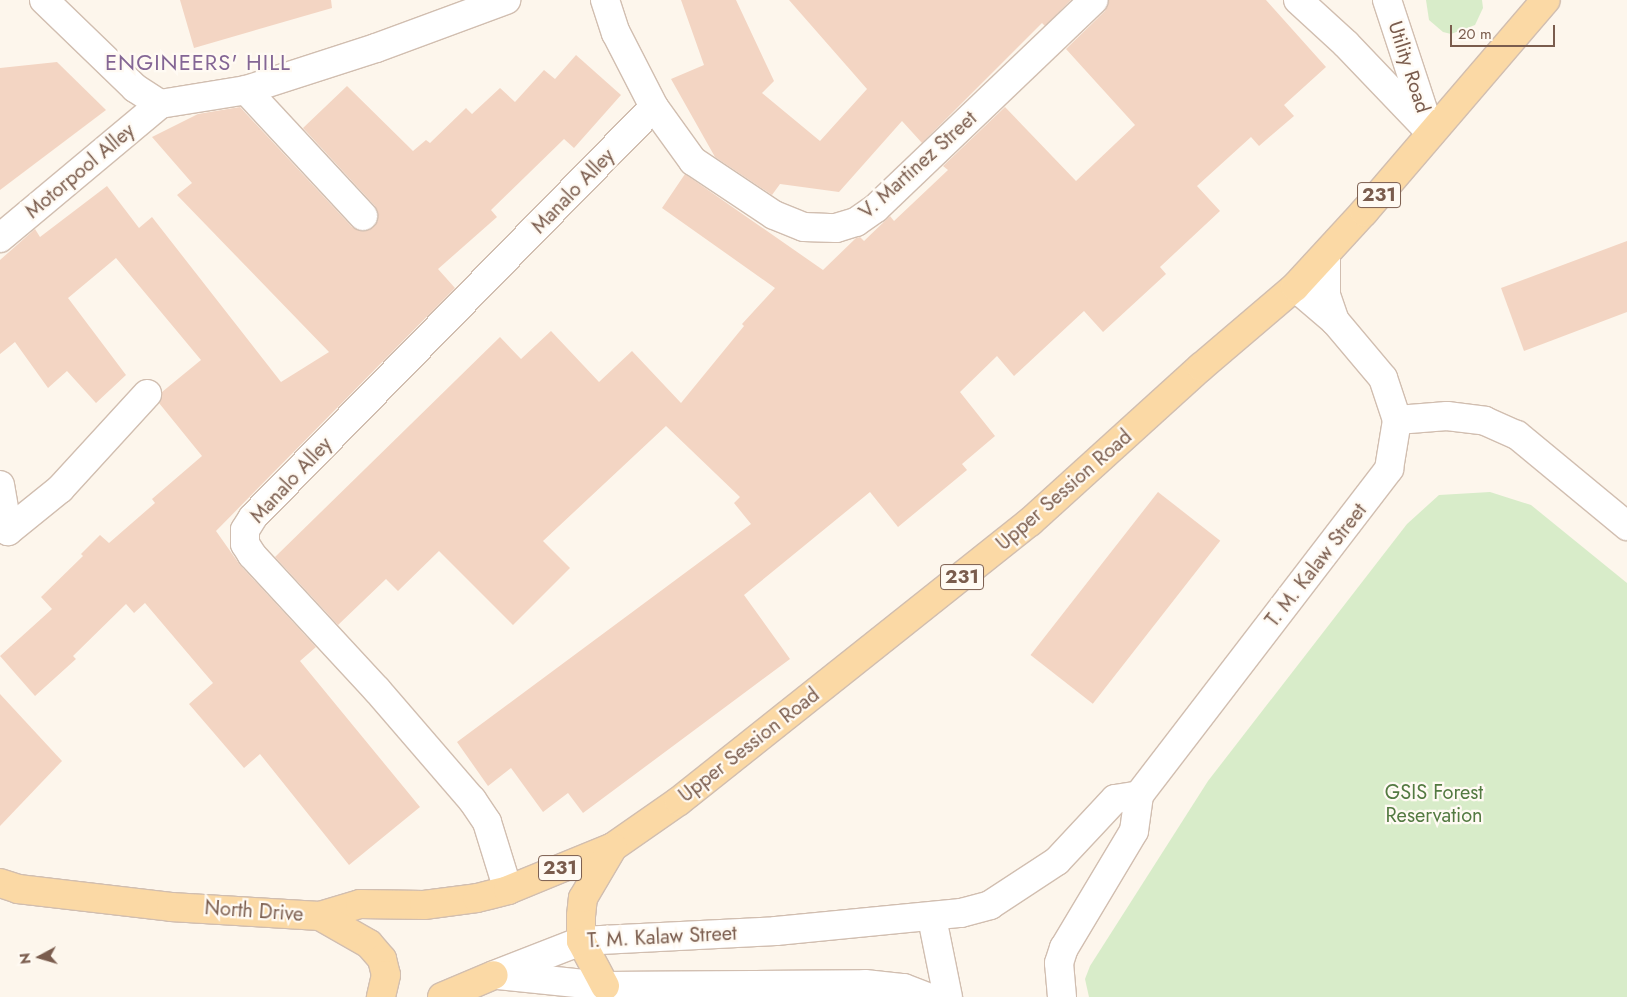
<!DOCTYPE html>
<html>
<head>
<meta charset="utf-8">
<style>
  body { margin:0 }
  #map { position:relative; width:1627px; height:997px; overflow:hidden; background:#fdf6ec; font-family:Jost,sans-serif }
  div>[style] { position:absolute }
  .green>* { inset:0; background:#d8ecc9 }
  .building>* { inset:0; background:#f3d5c3; transform-origin:0 0 }
  .roads { filter:drop-shadow(1px 0 #d1beb0) drop-shadow(-1px 0 #d1beb0) drop-shadow(0 1px #d1beb0) drop-shadow(0 -1px #d1beb0) }
  .minor>* { height:28px; margin:-14px; padding:0 14px; transform-origin:14px; border-radius:14px; background:#fff }
  .secondary>* { height:28px; margin:-14px; padding:0 14px; transform-origin:14px; border-radius:14px; background:#fff }
  .primary>* { height:28px; margin:-14px; padding:0 14px; transform-origin:14px; border-radius:14px; background:#fbd9a5 }
  span { translate:-50% -50%; white-space:nowrap; text-align:center; line-height:1.15; -webkit-text-stroke:4.5px #fffaf3; paint-order:stroke }
  .shield-label span { padding:1px 4px; background:#fffaf3; border:1px solid; border-radius:4px; -webkit-text-stroke-width:0 }
  .shield-label { font-size:19px; color:#7a5c4d; font-weight:700 }
  .street-label { font-size:20px; color:#7a5c4d }
  .park-label { font-size:20px; color:#537a41 }
  .quarter-label { font-size:22px; color:#846695; letter-spacing:1px }
  .north { position:absolute; left:15px; top:932px; width:50px; height:50px; -webkit-text-stroke:4px #fffaf3; paint-order:stroke; rotate:264deg; font-size:14px; font-weight:700; line-height:20px; text-align:center; color:#7a5c4d }
  .north::after { content:''; display:block; margin:auto; width:18px; height:22px; background:#7a5c4d; clip-path:polygon(50% 0,100% 100%,50% 72%,0 100%) }
  .scale { position:absolute; left:1450px; top:25px; width:105px; height:22px; box-sizing:border-box; border:2px solid #7a5c4d; border-top:0; padding-left:6px; font-size:15px; line-height:18px; white-space:nowrap; color:#7a5c4d; -webkit-text-stroke:4px #fffaf3; paint-order:stroke }
</style>
</head>
<body>
<div id="map">
  <div class="green">
    <i style="clip-path:polygon(1426px 0,1482px 0,1483px 8px,1475px 25px,1451px 34px,1443px 32px,1429px 20px)"></i>
    <i style="clip-path:polygon(1490px 492px,1531px 505px,1627px 583px,1627px 997px,1089px 997px,1085px 979px,1090px 966px,1208px 781px,1407px 524px,1439px 495px)"></i>
  </div>
  <div class="building">
    <i style="clip-path:polygon(180px 0,331px 0,332px 8px,194px 48px)"></i>
    <i style="clip-path:polygon(681px 0,736px 0,774px 81px,762px 93px,820px 141px,867px 89px,789px 0,1071px 0,1045px 26px,1042px 23px,922px 143px,902px 121px,839px 192px,780px 184px,772px 195px,715px 157px,671px 79px,704px 65px)"></i>
    <i style="clip-path:polygon(1109px 0,1266px 0,1326px 67px,1284px 105px,1294px 116px,1259px 146px,1251px 137px,1197px 186px,1220px 211px,1160px 267px,1166px 274px,1103px 332px,1084px 311px,1014px 376px,997px 356px,960px 392px,995px 436px,962px 464px,967px 470px,898px 527px,870px 492px,744px 595px,790px 659px,583px 813px,568px 793px,543px 812px,511px 768px,488px 786px,457px 742px,751px 524px,734px 503px,740px 497px,666px 426px,543px 541px,570px 568px,513px 625px,439px 551px,398px 591px,386px 579px,338px 625px,275px 557px,500px 337px,521px 359px,551px 331px,599px 382px,632px 351px,681px 403px,744px 326px,742px 324px,775px 288px,662px 208px,685px 174px,823px 270px,856px 238px,860px 237px,864px 241px,890px 216px,894px 221px,948px 170px,943px 166px,1005px 107px,1076px 181px,1135px 125px,1066px 49px,1105px 11px)"></i>
    <i style="clip-path:polygon(576px 55px,621px 95px,574px 148px,564px 139px,491px 210px,497px 217px,438px 269px,455px 288px,216px 531px,240px 565px,316px 647px,300px 661px,420px 807px,349px 865px,260px 754px,244px 768px,189px 704px,213px 683px,145px 603px,134px 613px,126px 604px,73px 656px,76px 659px,35px 696px,0 656px,52px 609px,41px 597px,83px 556px,81px 554px,100px 535px,109px 543px,155px 503px,152px 499px,202px 456px,159px 403px,162px 392px,201px 360px,116px 258px,68px 298px,126px 375px,96px 403px,67px 371px,48px 388px,15px 342px,0 354px,0 260px,35px 229px,40px 237px,107px 186px,139px 228px,152px 217px,281px 382px,329px 352px,177px 195px,192px 183px,152px 137px,198px 114px,240px 107px,352px 227px,366px 231px,378px 221px,375px 206px,303px 128px,347px 86px,413px 151px,426px 140px,430px 143px,466px 108px,472px 114px,500px 88px,515px 102px,544px 70px,555px 79px)"></i>
    <i style="clip-path:polygon(57px 62px,106px 110px,0 190px,0 68px)"></i>
    <i style="clip-path:polygon(1627px 241px,1627px 312px,1524px 351px,1501px 288px)"></i>
    <i style="left:1158px;top:492px;width:79px;height:207px;rotate:38deg"></i>
    <i style="clip-path:polygon(0 694px,62px 761px,0 826px)"></i>
  </div>
  <div class="roads">
    <div class="minor">
      <i style="left:44px;top:0;width:127px;rotate:44deg"></i>
      <i style="left:135px;top:88px;width:30px;rotate:33deg"></i>
      <i style="left:160px;top:104px;width:87px;rotate:-9.2deg"></i>
      <i style="left:246px;top:90px;width:137px;rotate:-17.9deg"></i>
      <i style="left:376px;top:48px;width:139px;rotate:-20.3deg"></i>
      <i style="left:605px;top:0;width:35px;rotate:72deg"></i>
      <i style="left:616px;top:33px;width:83px;rotate:62.8deg"></i>
      <i style="left:654px;top:107px;width:67px;rotate:54.2deg"></i>
      <i style="left:693px;top:161px;width:97px;rotate:33.7deg"></i>
      <i style="left:774px;top:215px;width:32px;rotate:22deg"></i>
      <i style="left:804px;top:227px;width:32px;rotate:2deg"></i>
      <i style="left:836px;top:228px;width:21px;rotate:-17deg"></i>
      <i style="left:856px;top:222px;width:24px;rotate:-35deg"></i>
      <i style="left:876px;top:208px;width:301px;rotate:-43.7deg"></i>
      <i style="left:1298px;top:0;width:65px;rotate:42.5deg"></i>
      <i style="left:1346px;top:44px;width:123px;rotate:46.3deg"></i>
      <i style="left:1387px;top:0;width:132px;rotate:71.8deg"></i>
      <i style="left:246px;top:90px;width:172px;rotate:47.1deg"></i>
      <i style="left:0;top:238px;width:209px;rotate:-39.9deg"></i>
      <i style="left:1397px;top:420px;width:50px;rotate:-4.6deg"></i>
      <i style="left:1447px;top:416px;width:38px;rotate:7deg"></i>
      <i style="left:1485px;top:421px;width:35px;rotate:24deg"></i>
      <i style="left:1517px;top:435px;width:143px;rotate:39.6deg"></i>
      <i style="left:0;top:485px;width:47px;rotate:80.1deg"></i>
      <i style="left:8px;top:531px;width:67px;rotate:-38.9deg"></i>
      <i style="left:60px;top:489px;width:129px;rotate:-47.5deg"></i>
      <i style="left:508px;top:890px;width:71px;rotate:-107.2deg"></i>
      <i style="left:487px;top:822px;width:27px;rotate:-124deg"></i>
      <i style="left:472px;top:800px;width:145px;rotate:-130.8deg"></i>
      <i style="left:377px;top:690px;width:184px;rotate:-132.8deg"></i>
      <i style="left:252px;top:555px;width:13px;rotate:-122deg"></i>
      <i style="left:245px;top:544px;width:14px;rotate:-90deg"></i>
      <i style="left:245px;top:530px;width:15px;rotate:-58deg"></i>
      <i style="left:253px;top:517px;width:573px;rotate:-45.64deg"></i>
    </div>
    <div class="secondary">
      <i style="left:1326px;top:255px;width:40px;rotate:90deg"></i>
      <i style="left:1326px;top:295px;width:28px;rotate:71deg"></i>
      <i style="left:932px;top:918px;width:81px;rotate:78.6deg"></i>
      <i style="left:494px;top:975px;width:93px;rotate:-21.3deg"></i>
      <i style="left:581px;top:941px;width:195px;rotate:-2.9deg"></i>
      <i style="left:776px;top:931px;width:186px;rotate:-5.6deg"></i>
      <i style="left:961px;top:913px;width:30px;rotate:-15deg"></i>
      <i style="left:990px;top:905px;width:80px;rotate:-33.3deg"></i>
      <i style="left:1057px;top:861px;width:85px;rotate:-46.9deg"></i>
      <i style="left:1115px;top:799px;width:24px;rotate:-9deg"></i>
      <i style="left:498px;top:975px;width:108px;rotate:5.9deg"></i>
      <i style="left:605px;top:986px;width:260px;rotate:-0.4deg"></i>
      <i style="left:865px;top:984px;width:39px;rotate:6deg"></i>
      <i style="left:904px;top:988px;width:25px;rotate:21deg"></i>
      <i style="left:1062px;top:997px;width:34px;rotate:-95deg"></i>
      <i style="left:1059px;top:963px;width:16px;rotate:-72deg"></i>
      <i style="left:1064px;top:948px;width:136px;rotate:-59.1deg"></i>
      <i style="left:1134px;top:831px;width:36px;rotate:-82deg"></i>
      <i style="left:1139px;top:795px;width:411px;rotate:-52.5deg"></i>
      <i style="left:1389px;top:469px;width:50px;rotate:-80.7deg"></i>
      <i style="left:1397px;top:420px;width:44px;rotate:-108.4deg"></i>
      <i style="left:1383px;top:378px;width:75px;rotate:-130.1deg"></i>
      <i style="left:1335px;top:321px;width:52px;rotate:-139.6deg"></i>
    </div>
    <div class="primary">
      <i style="left:0;top:883px;width:19px;rotate:18deg"></i>
      <i style="left:18px;top:889px;width:154px;rotate:6.7deg"></i>
      <i style="left:171px;top:907px;width:149px;rotate:3.5deg"></i>
      <i style="left:320px;top:916px;width:42px;rotate:-16.7deg"></i>
      <i style="left:360px;top:904px;width:64px;rotate:0.9deg"></i>
      <i style="left:424px;top:905px;width:53px;rotate:-7.5deg"></i>
      <i style="left:477px;top:898px;width:32px;rotate:-14deg"></i>
      <i style="left:508px;top:890px;width:113px;rotate:-22.3deg"></i>
      <i style="left:613px;top:847px;width:80px;rotate:-34.9deg"></i>
      <i style="left:679px;top:801px;width:448px;rotate:-38.5deg"></i>
      <i style="left:1030px;top:522px;width:231px;rotate:-42.2deg"></i>
      <i style="left:1201px;top:367px;width:123px;rotate:-40.4deg"></i>
      <i style="left:1295px;top:287px;width:102px;rotate:-47.4deg"></i>
      <i style="left:1364px;top:212px;width:279px;rotate:-49.4deg"></i>
      <i style="left:320px;top:916px;width:56px;rotate:29.7deg"></i>
      <i style="left:369px;top:944px;width:20px;rotate:49deg"></i>
      <i style="left:382px;top:959px;width:16px;rotate:76deg"></i>
      <i style="left:386px;top:975px;width:23px;rotate:103deg"></i>
      <i style="left:605px;top:986px;width:51px;rotate:-118.1deg"></i>
      <i style="left:581px;top:941px;width:25px;rotate:-90deg"></i>
      <i style="left:581px;top:916px;width:18px;rotate:-84deg"></i>
      <i style="left:583px;top:898px;width:59px;rotate:-59.5deg"></i>
      <i style="left:442px;top:997px;width:56px;rotate:-22.9deg"></i>
    </div>
  </div>
  <div class="shield-label">
    <span style="left:1379px;top:195px">231</span>
    <span style="left:962px;top:577px">231</span>
    <span style="left:560px;top:868px">231</span>
  </div>
  <div class="street-label">
    <span style="left:1409px;top:67px;rotate:72deg">Utility Road</span>
    <span style="left:918px;top:165px;rotate:-42deg">V. Martinez Street</span>
    <span style="left:80px;top:171px;rotate:-40deg">Motorpool Alley</span>
    <span style="left:573px;top:191px;rotate:-46deg">Manalo Alley</span>
    <span style="left:291px;top:480px;rotate:-47deg">Manalo Alley</span>
    <span style="left:1064px;top:490px;rotate:-41deg">Upper Session Road</span>
    <span style="left:1316px;top:565px;rotate:-52deg">T. M. Kalaw Street</span>
    <span style="left:749px;top:745px;rotate:-38deg">Upper Session Road</span>
    <span style="left:254px;top:911px;rotate:4deg">North Drive</span>
    <span style="left:662px;top:937px;rotate:-3deg">T. M. Kalaw Street</span>
  </div>
  <div class="park-label">
    <span style="left:1434px;top:804px">GSIS Forest<br>Reservation</span>
  </div>
  <div class="quarter-label">
    <span style="left:198px;top:63px">ENGINEERS' HILL</span>
  </div>
  <div class="north">N</div>
  <div class="scale">20 m</div>
</div>
</body>
</html>
